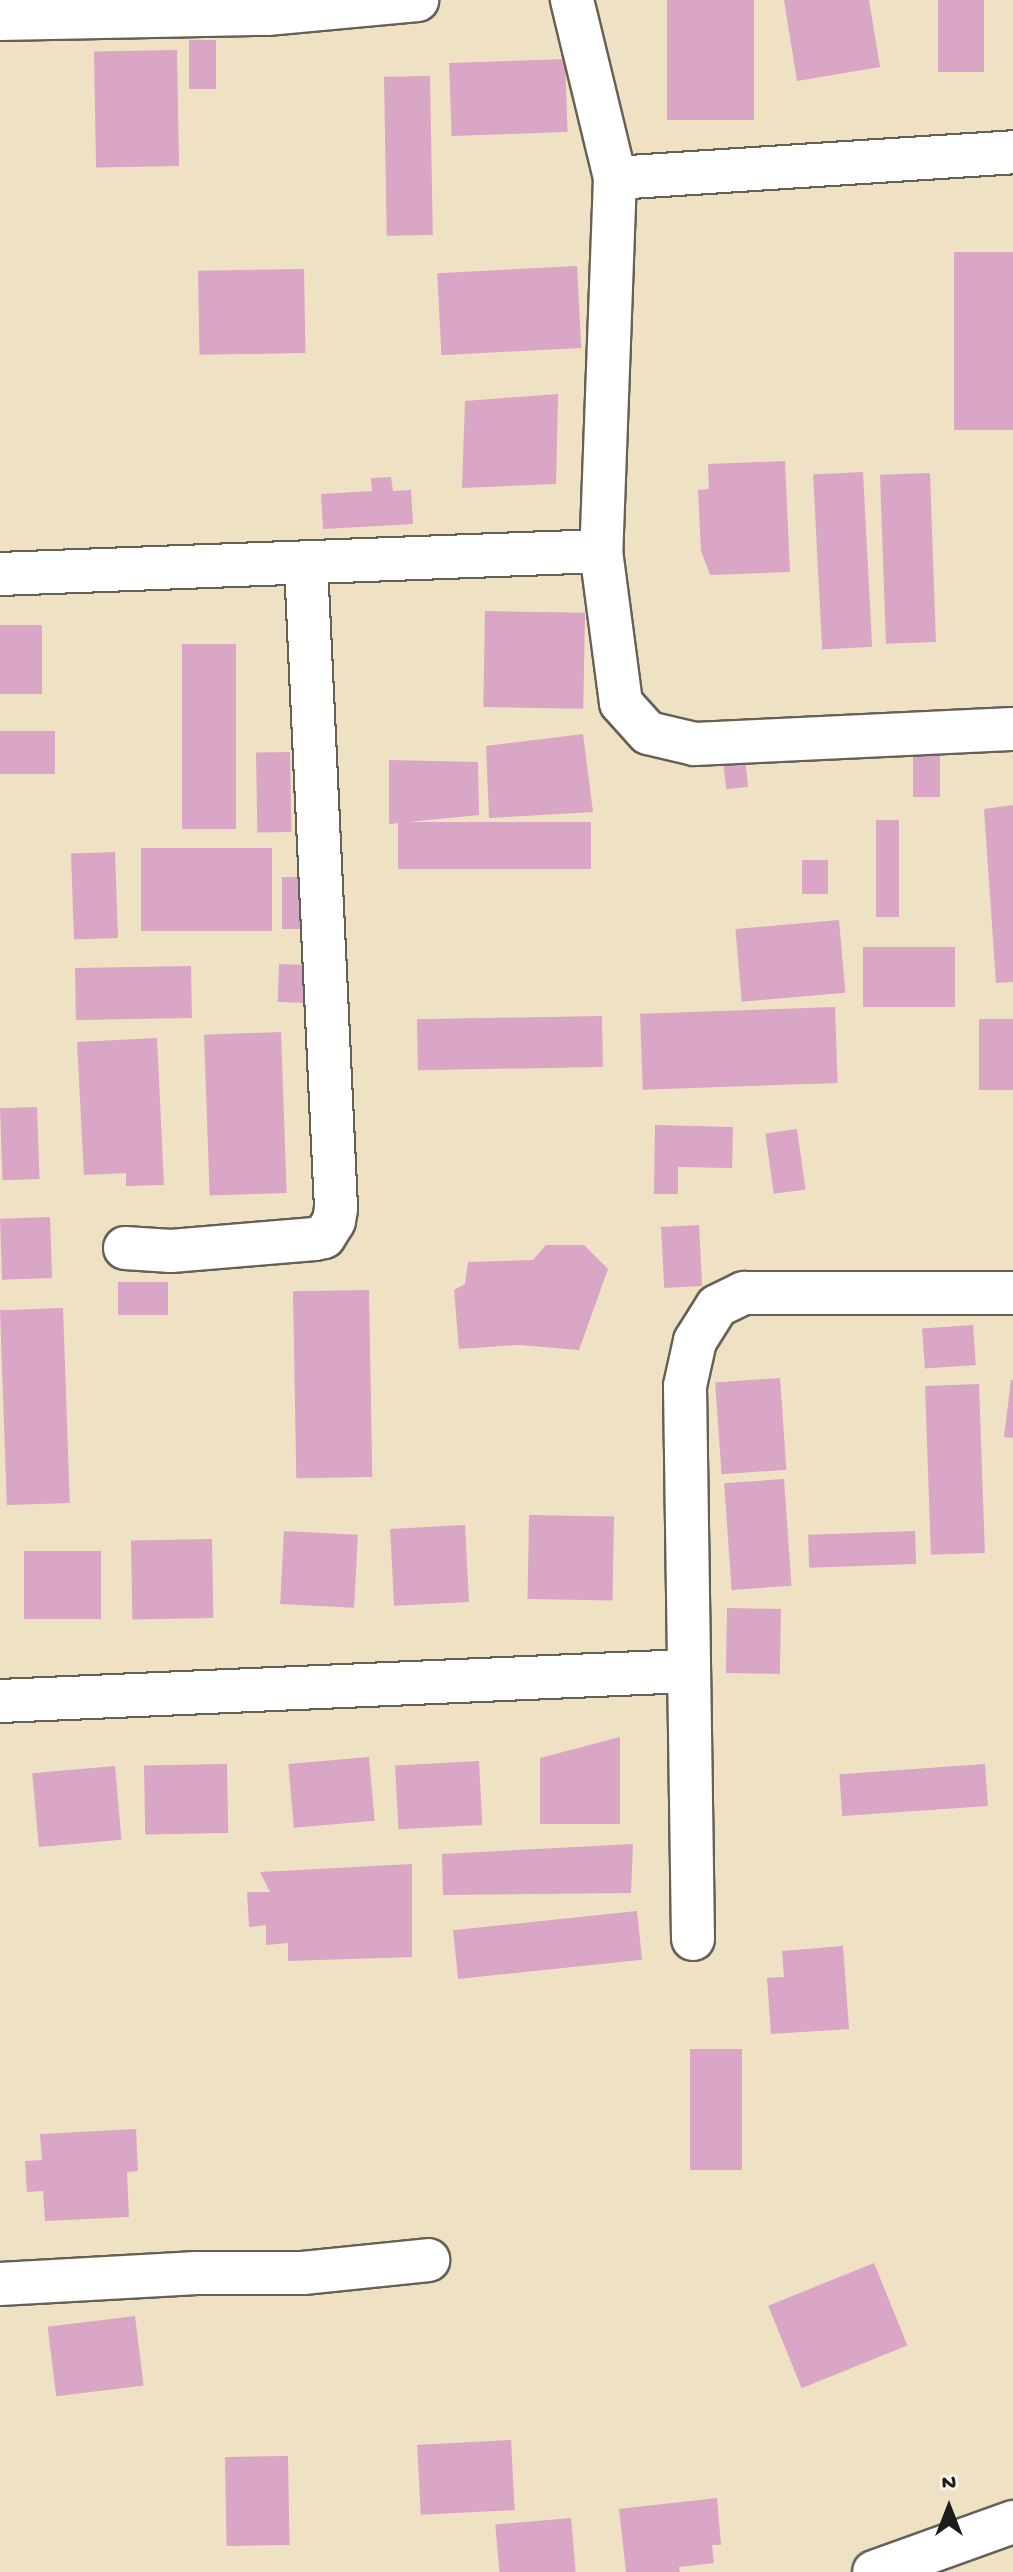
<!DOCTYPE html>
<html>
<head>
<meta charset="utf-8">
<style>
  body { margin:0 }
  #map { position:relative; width:1013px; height:2572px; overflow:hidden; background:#efe1c4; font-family:"Gochi Hand",sans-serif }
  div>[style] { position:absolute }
  .building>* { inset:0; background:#d9a6c5; transform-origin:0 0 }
  .roads { filter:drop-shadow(2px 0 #666157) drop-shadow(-2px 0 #666157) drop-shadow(0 2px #666157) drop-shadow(0 -2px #666157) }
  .street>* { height:42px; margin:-21px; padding:0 21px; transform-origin:21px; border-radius:21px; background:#fff }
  span { translate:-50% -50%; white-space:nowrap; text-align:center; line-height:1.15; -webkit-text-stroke:8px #f7f3e8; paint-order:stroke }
  .north { position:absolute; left:909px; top:2468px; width:80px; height:80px; -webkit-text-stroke:6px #f7f3e8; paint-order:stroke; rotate:0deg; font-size:22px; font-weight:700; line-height:32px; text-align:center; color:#1c1c1c }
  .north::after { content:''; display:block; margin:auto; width:28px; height:36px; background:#1c1c1c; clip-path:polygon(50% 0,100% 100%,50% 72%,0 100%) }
</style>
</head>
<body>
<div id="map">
  <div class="building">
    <i style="left:667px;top:0;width:87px;height:120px"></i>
    <i style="clip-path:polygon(784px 0,869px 0,880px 67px,797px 81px)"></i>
    <i style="left:938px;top:0;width:46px;height:72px"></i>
    <i style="left:189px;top:40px;width:27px;height:49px"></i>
    <i style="left:177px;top:50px;width:116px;height:83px;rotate:89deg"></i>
    <i style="left:565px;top:59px;width:73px;height:116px;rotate:88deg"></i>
    <i style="left:430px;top:76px;width:159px;height:46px;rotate:89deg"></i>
    <i style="left:1013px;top:252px;width:178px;height:59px;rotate:90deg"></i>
    <i style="left:577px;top:266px;width:82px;height:140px;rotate:87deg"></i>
    <i style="left:304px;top:269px;width:84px;height:106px;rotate:89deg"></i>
    <i style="clip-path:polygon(558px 394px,556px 484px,462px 488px,465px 401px)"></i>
    <i style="clip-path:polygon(785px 461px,790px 572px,710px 575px,701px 551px,698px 490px,709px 489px,708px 464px)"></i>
    <i style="left:863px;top:472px;width:175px;height:50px;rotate:87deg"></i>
    <i style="left:930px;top:473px;width:169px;height:50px;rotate:88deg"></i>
    <i style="clip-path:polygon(391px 477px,393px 491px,411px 490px,413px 524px,323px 529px,321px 494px,372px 491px,371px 478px)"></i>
    <i style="left:485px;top:611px;width:100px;height:96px;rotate:1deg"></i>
    <i style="left:0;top:625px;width:42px;height:69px"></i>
    <i style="left:182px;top:644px;width:54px;height:185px"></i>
    <i style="left:0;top:731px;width:55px;height:43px"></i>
    <i style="clip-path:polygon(583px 734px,593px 812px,489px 818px,486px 746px)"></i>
    <i style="left:290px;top:752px;width:80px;height:34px;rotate:89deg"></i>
    <i style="left:913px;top:755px;width:27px;height:42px"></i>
    <i style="left:745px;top:758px;width:29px;height:22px;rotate:84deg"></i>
    <i style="clip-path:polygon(389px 760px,478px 762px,479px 815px,389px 824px)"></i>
    <i style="clip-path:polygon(1013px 805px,1013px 982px,996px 983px,984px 809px)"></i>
    <i style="left:876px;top:820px;width:23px;height:97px"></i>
    <i style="left:591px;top:822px;width:47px;height:193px;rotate:90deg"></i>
    <i style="left:141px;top:848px;width:131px;height:83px"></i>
    <i style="left:115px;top:852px;width:86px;height:44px;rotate:88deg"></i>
    <i style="left:802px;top:860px;width:26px;height:34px"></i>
    <i style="left:282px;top:877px;width:21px;height:52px"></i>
    <i style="left:839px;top:920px;width:73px;height:104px;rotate:85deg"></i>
    <i style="left:955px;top:947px;width:60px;height:92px;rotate:90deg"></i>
    <i style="left:279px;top:964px;width:27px;height:38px;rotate:2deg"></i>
    <i style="left:191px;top:966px;width:52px;height:116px;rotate:89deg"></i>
    <i style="left:835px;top:1007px;width:76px;height:195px;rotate:88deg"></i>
    <i style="left:602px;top:1016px;width:51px;height:185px;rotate:89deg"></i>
    <i style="left:1013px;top:1019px;width:71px;height:34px;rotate:90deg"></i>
    <i style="left:281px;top:1032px;width:161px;height:77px;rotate:88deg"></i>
    <i style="clip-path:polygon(157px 1038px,164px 1185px,126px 1186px,126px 1173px,84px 1175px,77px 1042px)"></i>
    <i style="left:37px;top:1107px;width:72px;height:37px;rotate:88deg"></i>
    <i style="clip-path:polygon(655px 1125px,733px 1127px,732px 1168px,678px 1167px,678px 1194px,654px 1194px)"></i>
    <i style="left:797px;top:1129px;width:61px;height:32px;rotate:82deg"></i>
    <i style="left:50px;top:1217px;width:61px;height:50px;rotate:88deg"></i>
    <i style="left:699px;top:1225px;width:61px;height:38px;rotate:87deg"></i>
    <i style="clip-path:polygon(546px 1245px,584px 1245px,608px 1269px,579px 1350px,519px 1345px,459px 1349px,454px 1290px,465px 1284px,468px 1262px,533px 1260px)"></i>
    <i style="left:118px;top:1282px;width:50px;height:33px"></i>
    <i style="left:369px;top:1290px;width:187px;height:76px;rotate:89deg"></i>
    <i style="left:63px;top:1308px;width:195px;height:63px;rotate:88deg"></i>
    <i style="left:973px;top:1325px;width:40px;height:51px;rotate:86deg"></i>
    <i style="left:780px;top:1378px;width:92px;height:65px;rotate:86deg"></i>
    <i style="clip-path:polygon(1011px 1380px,1013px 1380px,1013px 1438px,1004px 1437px)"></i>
    <i style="left:979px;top:1384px;width:169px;height:54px;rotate:88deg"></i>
    <i style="left:784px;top:1479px;width:107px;height:60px;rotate:86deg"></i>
    <i style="left:529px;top:1515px;width:85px;height:84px;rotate:1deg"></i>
    <i style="left:465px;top:1525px;width:77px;height:75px;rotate:87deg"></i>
    <i style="left:284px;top:1531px;width:74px;height:73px;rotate:3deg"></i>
    <i style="left:915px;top:1531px;width:33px;height:107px;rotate:88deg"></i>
    <i style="left:212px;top:1539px;width:79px;height:81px;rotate:89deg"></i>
    <i style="left:24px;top:1551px;width:77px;height:68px"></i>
    <i style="left:727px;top:1608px;width:54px;height:65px;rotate:1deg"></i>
    <i style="clip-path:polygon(620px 1737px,620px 1824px,540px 1824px,540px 1758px)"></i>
    <i style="left:369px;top:1757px;width:64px;height:81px;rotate:85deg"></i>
    <i style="left:479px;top:1761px;width:64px;height:84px;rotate:87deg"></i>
    <i style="left:227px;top:1764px;width:69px;height:83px;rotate:89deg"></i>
    <i style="left:985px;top:1764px;width:42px;height:146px;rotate:86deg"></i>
    <i style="left:115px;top:1766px;width:74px;height:83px;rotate:85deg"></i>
    <i style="clip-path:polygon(633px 1844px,631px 1893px,443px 1895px,442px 1854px)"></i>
    <i style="clip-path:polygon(412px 1864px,412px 1957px,288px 1961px,288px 1943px,266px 1945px,266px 1925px,249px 1927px,247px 1892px,270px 1892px,260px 1872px)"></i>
    <i style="left:637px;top:1911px;width:49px;height:185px;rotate:84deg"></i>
    <i style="clip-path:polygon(843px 1946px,849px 2029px,771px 2034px,767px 1978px,784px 1977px,782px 1951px)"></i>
    <i style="left:742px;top:2049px;width:121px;height:52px;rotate:90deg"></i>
    <i style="clip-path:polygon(136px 2129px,138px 2171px,127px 2172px,129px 2217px,45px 2221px,43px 2191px,27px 2192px,25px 2161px,42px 2160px,40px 2134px)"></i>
    <i style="left:874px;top:2263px;width:89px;height:114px;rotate:68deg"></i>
    <i style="left:135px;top:2316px;width:70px;height:88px;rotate:83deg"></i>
    <i style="left:511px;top:2440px;width:70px;height:94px;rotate:87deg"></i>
    <i style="left:288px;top:2456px;width:89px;height:63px;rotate:89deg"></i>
    <i style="clip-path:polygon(717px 2498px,721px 2545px,712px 2545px,714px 2563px,679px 2567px,680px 2572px,626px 2572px,619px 2509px)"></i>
    <i style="left:571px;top:2518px;width:54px;height:76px;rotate:85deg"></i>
  </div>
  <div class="roads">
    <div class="street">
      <i style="left:572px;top:0;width:183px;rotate:76.4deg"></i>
      <i style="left:615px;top:178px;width:373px;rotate:92.1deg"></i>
      <i style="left:0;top:19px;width:267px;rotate:-1.1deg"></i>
      <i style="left:267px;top:14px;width:151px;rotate:-5.3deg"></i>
      <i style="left:615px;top:178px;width:399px;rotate:-3.7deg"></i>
      <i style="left:0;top:574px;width:601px;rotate:-2.19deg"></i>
      <i style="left:601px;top:551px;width:153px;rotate:82.5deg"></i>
      <i style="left:621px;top:703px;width:40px;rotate:48deg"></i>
      <i style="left:648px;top:733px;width:48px;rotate:13.2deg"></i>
      <i style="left:695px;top:744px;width:318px;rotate:-2.7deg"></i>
      <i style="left:125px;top:1248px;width:46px;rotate:3.7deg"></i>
      <i style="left:171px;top:1251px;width:144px;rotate:-4.8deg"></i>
      <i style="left:315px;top:1239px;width:9px;rotate:-13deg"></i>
      <i style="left:324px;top:1237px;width:19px;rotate:-58deg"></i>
      <i style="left:334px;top:1221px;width:13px;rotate:-81deg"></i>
      <i style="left:336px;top:1208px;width:645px;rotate:-92.67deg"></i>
      <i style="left:0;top:1701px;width:689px;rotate:-2.5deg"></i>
      <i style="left:693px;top:1939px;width:553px;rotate:-90.83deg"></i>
      <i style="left:685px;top:1386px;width:46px;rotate:-77.5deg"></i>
      <i style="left:695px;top:1341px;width:41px;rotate:-57.8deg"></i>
      <i style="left:717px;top:1306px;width:30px;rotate:-26deg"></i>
      <i style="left:744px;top:1293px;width:269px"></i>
      <i style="left:0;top:2284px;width:197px;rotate:-3.2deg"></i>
      <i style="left:197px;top:2273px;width:106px"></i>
      <i style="left:303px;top:2273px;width:126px;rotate:-5.9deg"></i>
      <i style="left:874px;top:2572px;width:148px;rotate:-19.8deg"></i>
    </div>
  </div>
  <div class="north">N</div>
</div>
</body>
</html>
